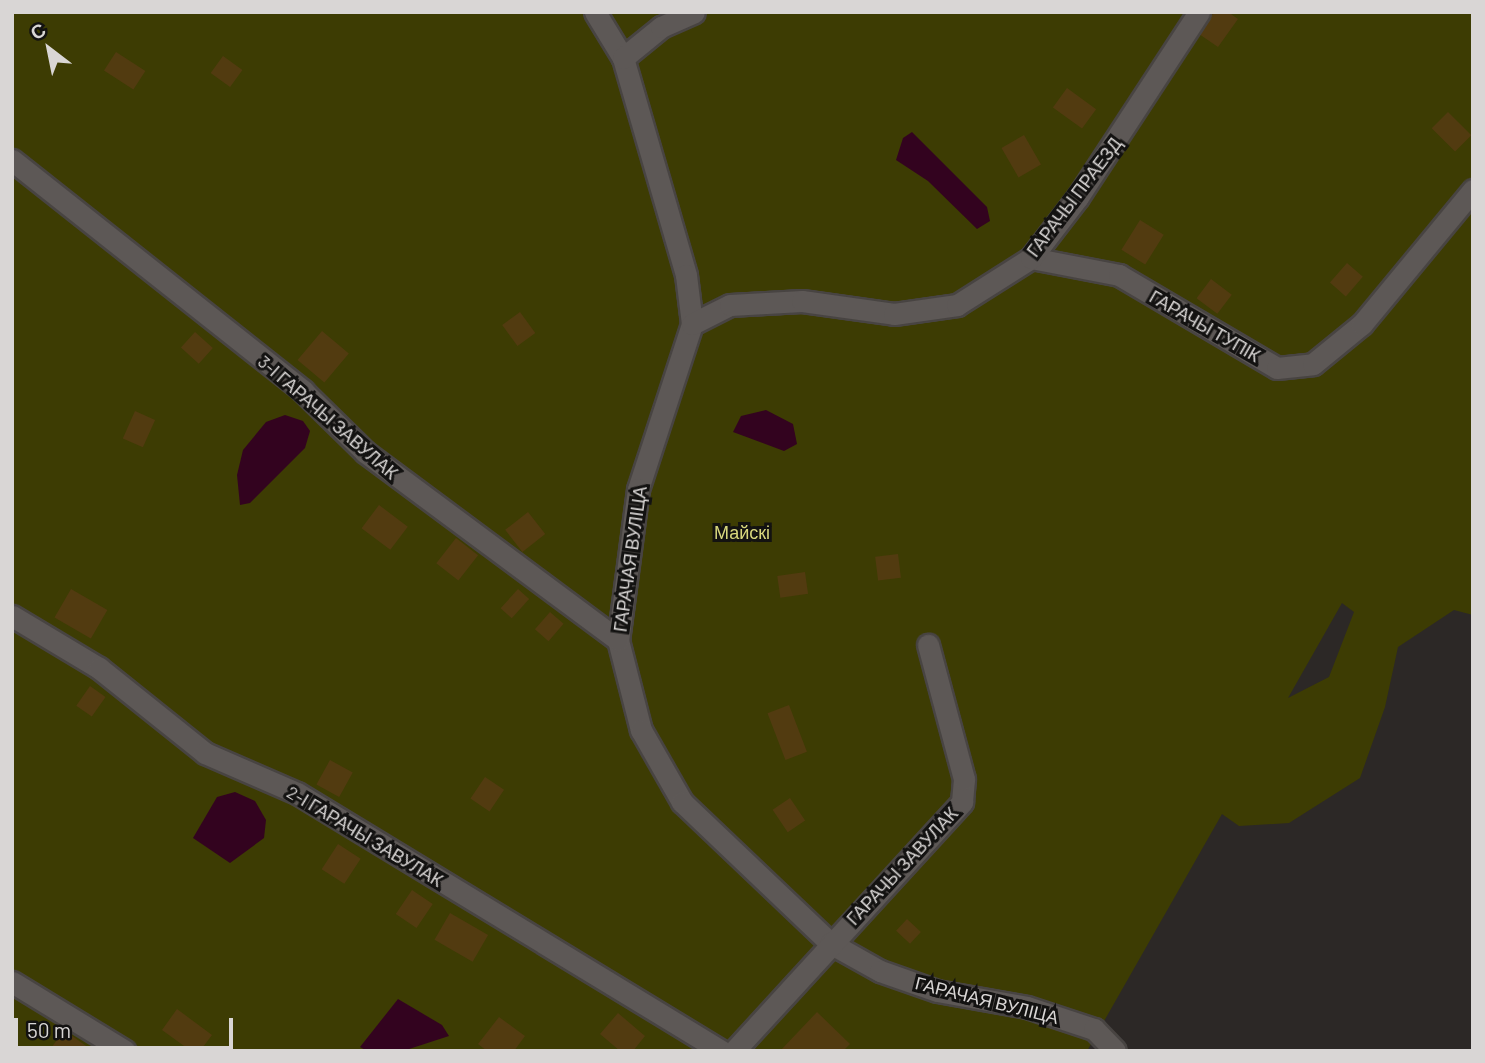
<!DOCTYPE html>
<html>
<head>
<meta charset="utf-8">
<style>
  body { margin:0 }
  #map { position:relative; width:1485px; height:1063px; overflow:hidden; background:#2c2826; font-family:Barlow,sans-serif }
  div>[style] { position:absolute }
  .green>* { inset:0; background:#3d3c03 }
  .water>* { inset:0; background:#33031f }
  .building>* { inset:0; background:#523b10; transform-origin:0 0 }
  .roads { filter:drop-shadow(2px 0 #484442) drop-shadow(-2px 0 #484442) drop-shadow(0 2px #484442) drop-shadow(0 -2px #484442) }
  .minor>* { height:21px; margin:-10.5px; padding:0 10.5px; transform-origin:10.5px; border-radius:10.5px; background:#5d5856 }
  span { translate:-50% -50%; white-space:nowrap; text-align:center; line-height:1.15; -webkit-text-stroke:6px #131211; paint-order:stroke }
  .street-label { font-size:18px; color:#d9d6d5 }
  .park-label { font-size:18px; color:#d8d77d }
  .frame { position:absolute; inset:0; border:14px solid #d9d6d5; pointer-events:none }
  .north { position:absolute; left:14px; top:14px; width:70px; height:70px; -webkit-text-stroke:5px #131211; paint-order:stroke; rotate:328deg; font-size:19px; font-weight:700; line-height:28px; text-align:center; color:#d9d6d5 }
  .north::after { content:''; display:block; margin:auto; width:24px; height:32px; background:#d9d6d5; clip-path:polygon(50% 0,100% 100%,50% 72%,0 100%) }
  .scale { position:absolute; left:14px; top:1018px; width:219px; height:32px; box-sizing:border-box; border:4px solid #d9d6d5; border-top:0; padding-left:9px; font-size:21px; line-height:24px; white-space:nowrap; color:#d9d6d5; -webkit-text-stroke:5px #131211; paint-order:stroke }
</style>
</head>
<body>
<div id="map">
  <div class="green">
    <i style="clip-path:polygon(evenodd,12px 12px,1473px 12px,1473px 615px,1454px 610px,1398px 647px,1385px 707px,1360px 778px,1289px 823px,1239px 826px,1222px 814px,1087px 1051px,12px 1051px,12px 12px,1342px 603px,1354px 612px,1329px 677px,1288px 698px,1342px 603px)"></i>
  </div>
  <div class="water">
    <i style="clip-path:polygon(912px 132px,987px 207px,990px 221px,977px 229px,928px 181px,896px 160px,903px 138px)"></i>
    <i style="clip-path:polygon(766px 410px,793px 424px,797px 444px,784px 451px,733px 432px,741px 416px)"></i>
    <i style="clip-path:polygon(285px 415px,303px 421px,310px 431px,305px 448px,250px 503px,240px 505px,237px 475px,243px 450px,266px 422px)"></i>
    <i style="clip-path:polygon(235px 792px,255px 801px,266px 820px,264px 838px,230px 863px,193px 838px,217px 797px)"></i>
    <i style="clip-path:polygon(398px 999px,442px 1025px,449px 1036px,406px 1050px,367px 1051px,360px 1047px)"></i>
  </div>
  <div class="building">
    <i style="clip-path:polygon(1214px 12px,1228px 12px,1238px 19px,1218px 47px,1199px 34px)"></i>
    <i style="left:116px;top:52px;width:35px;height:22px;rotate:33deg"></i>
    <i style="left:223px;top:56px;width:24px;height:21px;rotate:36deg"></i>
    <i style="left:1067px;top:88px;width:36px;height:24px;rotate:36deg"></i>
    <i style="left:1448px;top:112px;width:33px;height:23px;rotate:45deg"></i>
    <i style="left:1024px;top:135px;width:34px;height:26px;rotate:60deg"></i>
    <i style="left:1140px;top:220px;width:28px;height:35px;rotate:32deg"></i>
    <i style="left:1347px;top:263px;width:21px;height:26px;rotate:41deg"></i>
    <i style="left:1211px;top:279px;width:26px;height:24px;rotate:37deg"></i>
    <i style="left:520px;top:312px;width:26px;height:22px;rotate:54deg"></i>
    <i style="left:322px;top:331px;width:35px;height:38px;rotate:40deg"></i>
    <i style="left:195px;top:332px;width:24px;height:21px;rotate:42deg"></i>
    <i style="left:135px;top:411px;width:22px;height:30px;rotate:24deg"></i>
    <i style="left:379px;top:505px;width:36px;height:29px;rotate:37deg"></i>
    <i style="left:528px;top:512px;width:28px;height:29px;rotate:52deg"></i>
    <i style="left:456px;top:538px;width:28px;height:32px;rotate:38deg"></i>
    <i style="left:898px;top:554px;width:24px;height:23px;rotate:83deg"></i>
    <i style="left:805px;top:572px;width:22px;height:28px;rotate:82deg"></i>
    <i style="left:71px;top:589px;width:42px;height:33px;rotate:30deg"></i>
    <i style="left:518px;top:589px;width:15px;height:26px;rotate:42deg"></i>
    <i style="left:550px;top:612px;width:18px;height:23px;rotate:41deg"></i>
    <i style="left:90px;top:686px;width:19px;height:24px;rotate:35deg"></i>
    <i style="left:789px;top:705px;width:50px;height:23px;rotate:69deg"></i>
    <i style="left:330px;top:760px;width:26px;height:28px;rotate:29deg"></i>
    <i style="left:485px;top:777px;width:23px;height:26px;rotate:34deg"></i>
    <i style="left:790px;top:798px;width:27px;height:21px;rotate:56deg"></i>
    <i style="left:338px;top:844px;width:27px;height:30px;rotate:33deg"></i>
    <i style="left:412px;top:890px;width:25px;height:29px;rotate:34deg"></i>
    <i style="left:450px;top:913px;width:44px;height:31px;rotate:30deg"></i>
    <i style="left:907px;top:919px;width:19px;height:16px;rotate:43deg"></i>
    <i style="clip-path:polygon(177px 1009px,212px 1035px,200px 1051px,191px 1051px,162px 1030px)"></i>
    <i style="clip-path:polygon(817px 1012px,850px 1044px,843px 1051px,780px 1051px)"></i>
    <i style="clip-path:polygon(618px 1013px,645px 1036px,633px 1051px,620px 1051px,600px 1034px)"></i>
    <i style="clip-path:polygon(499px 1017px,525px 1036px,514px 1051px,487px 1051px,478px 1044px)"></i>
    <i style="clip-path:polygon(64px 1030px,93px 1051px,49px 1051px)"></i>
  </div>
  <div class="roads">
    <div class="minor">
      <i style="left:595px;top:12px;width:54px;rotate:58.7deg"></i>
      <i style="left:623px;top:58px;width:226px;rotate:73.8deg"></i>
      <i style="left:686px;top:275px;width:49px;rotate:83deg"></i>
      <i style="left:692px;top:324px;width:174px;rotate:108.1deg"></i>
      <i style="left:638px;top:489px;width:152px;rotate:97.5deg"></i>
      <i style="left:618px;top:640px;width:93px;rotate:75.7deg"></i>
      <i style="left:641px;top:730px;width:83px;rotate:60.3deg"></i>
      <i style="left:682px;top:802px;width:204px;rotate:43.6deg"></i>
      <i style="left:830px;top:943px;width:57px;rotate:29.2deg"></i>
      <i style="left:880px;top:971px;width:60px;rotate:19.3deg"></i>
      <i style="left:937px;top:991px;width:91px;rotate:10.1deg"></i>
      <i style="left:1027px;top:1007px;width:71px;rotate:18.2deg"></i>
      <i style="left:1094px;top:1029px;width:30px;rotate:46deg"></i>
      <i style="left:623px;top:58px;width:49px;rotate:-39.2deg"></i>
      <i style="left:661px;top:27px;width:36px;rotate:-24deg"></i>
      <i style="left:12px;top:160px;width:372px;rotate:38.4deg"></i>
      <i style="left:303px;top:391px;width:87px;rotate:44.5deg"></i>
      <i style="left:365px;top:452px;width:315px;rotate:36.6deg"></i>
      <i style="left:1031px;top:258px;width:90px;rotate:10.9deg"></i>
      <i style="left:1119px;top:275px;width:183px;rotate:30.5deg"></i>
      <i style="left:1277px;top:368px;width:36px;rotate:-6deg"></i>
      <i style="left:1313px;top:364px;width:63px;rotate:-39.2deg"></i>
      <i style="left:1362px;top:324px;width:174px;rotate:-50.4deg"></i>
      <i style="left:692px;top:324px;width:42px;rotate:-26.6deg"></i>
      <i style="left:730px;top:305px;width:72px;rotate:-3.2deg"></i>
      <i style="left:802px;top:301px;width:93px;rotate:8deg"></i>
      <i style="left:894px;top:314px;width:64px;rotate:-8.1deg"></i>
      <i style="left:957px;top:305px;width:88px;rotate:-32.4deg"></i>
      <i style="left:1031px;top:258px;width:77px;rotate:-52.4deg"></i>
      <i style="left:1078px;top:197px;width:221px;rotate:-56.8deg"></i>
      <i style="left:12px;top:616px;width:101px;rotate:30.9deg"></i>
      <i style="left:99px;top:668px;width:136px;rotate:38.7deg"></i>
      <i style="left:205px;top:753px;width:100px;rotate:23.5deg"></i>
      <i style="left:297px;top:793px;width:497px;rotate:31.3deg"></i>
      <i style="left:12px;top:982px;width:132px;rotate:31.4deg"></i>
      <i style="left:734px;top:1051px;width:338px;rotate:-47.5deg"></i>
      <i style="left:962px;top:802px;width:23px;rotate:-85deg"></i>
      <i style="left:964px;top:779px;width:139px;rotate:-105deg"></i>
    </div>
  </div>
  <div class="street-label">
    <span style="left:1074px;top:197px;rotate:-53deg">ГАРАЧЫ ПРАЕЗД</span>
    <span style="left:1205px;top:326px;rotate:30deg">ГАРАЧЫ ТУПІК</span>
    <span style="left:328px;top:417px;rotate:41deg">3-І ГАРАЧЫ ЗАВУЛАК</span>
    <span style="left:630px;top:559px;rotate:-82deg">ГАРАЧАЯ ВУЛІЦА</span>
    <span style="left:365px;top:836px;rotate:31deg">2-І ГАРАЧЫ ЗАВУЛАК</span>
    <span style="left:902px;top:866px;rotate:-47deg">ГАРАЧЫ ЗАВУЛАК</span>
    <span style="left:987px;top:1000px;rotate:14deg">ГАРАЧАЯ ВУЛІЦА</span>
  </div>
  <div class="park-label">
    <span style="left:742px;top:532px">Майскі</span>
  </div>
  <div class="frame"></div>
  <div class="north">С</div>
  <div class="scale">50 m</div>
</div>
</body>
</html>
